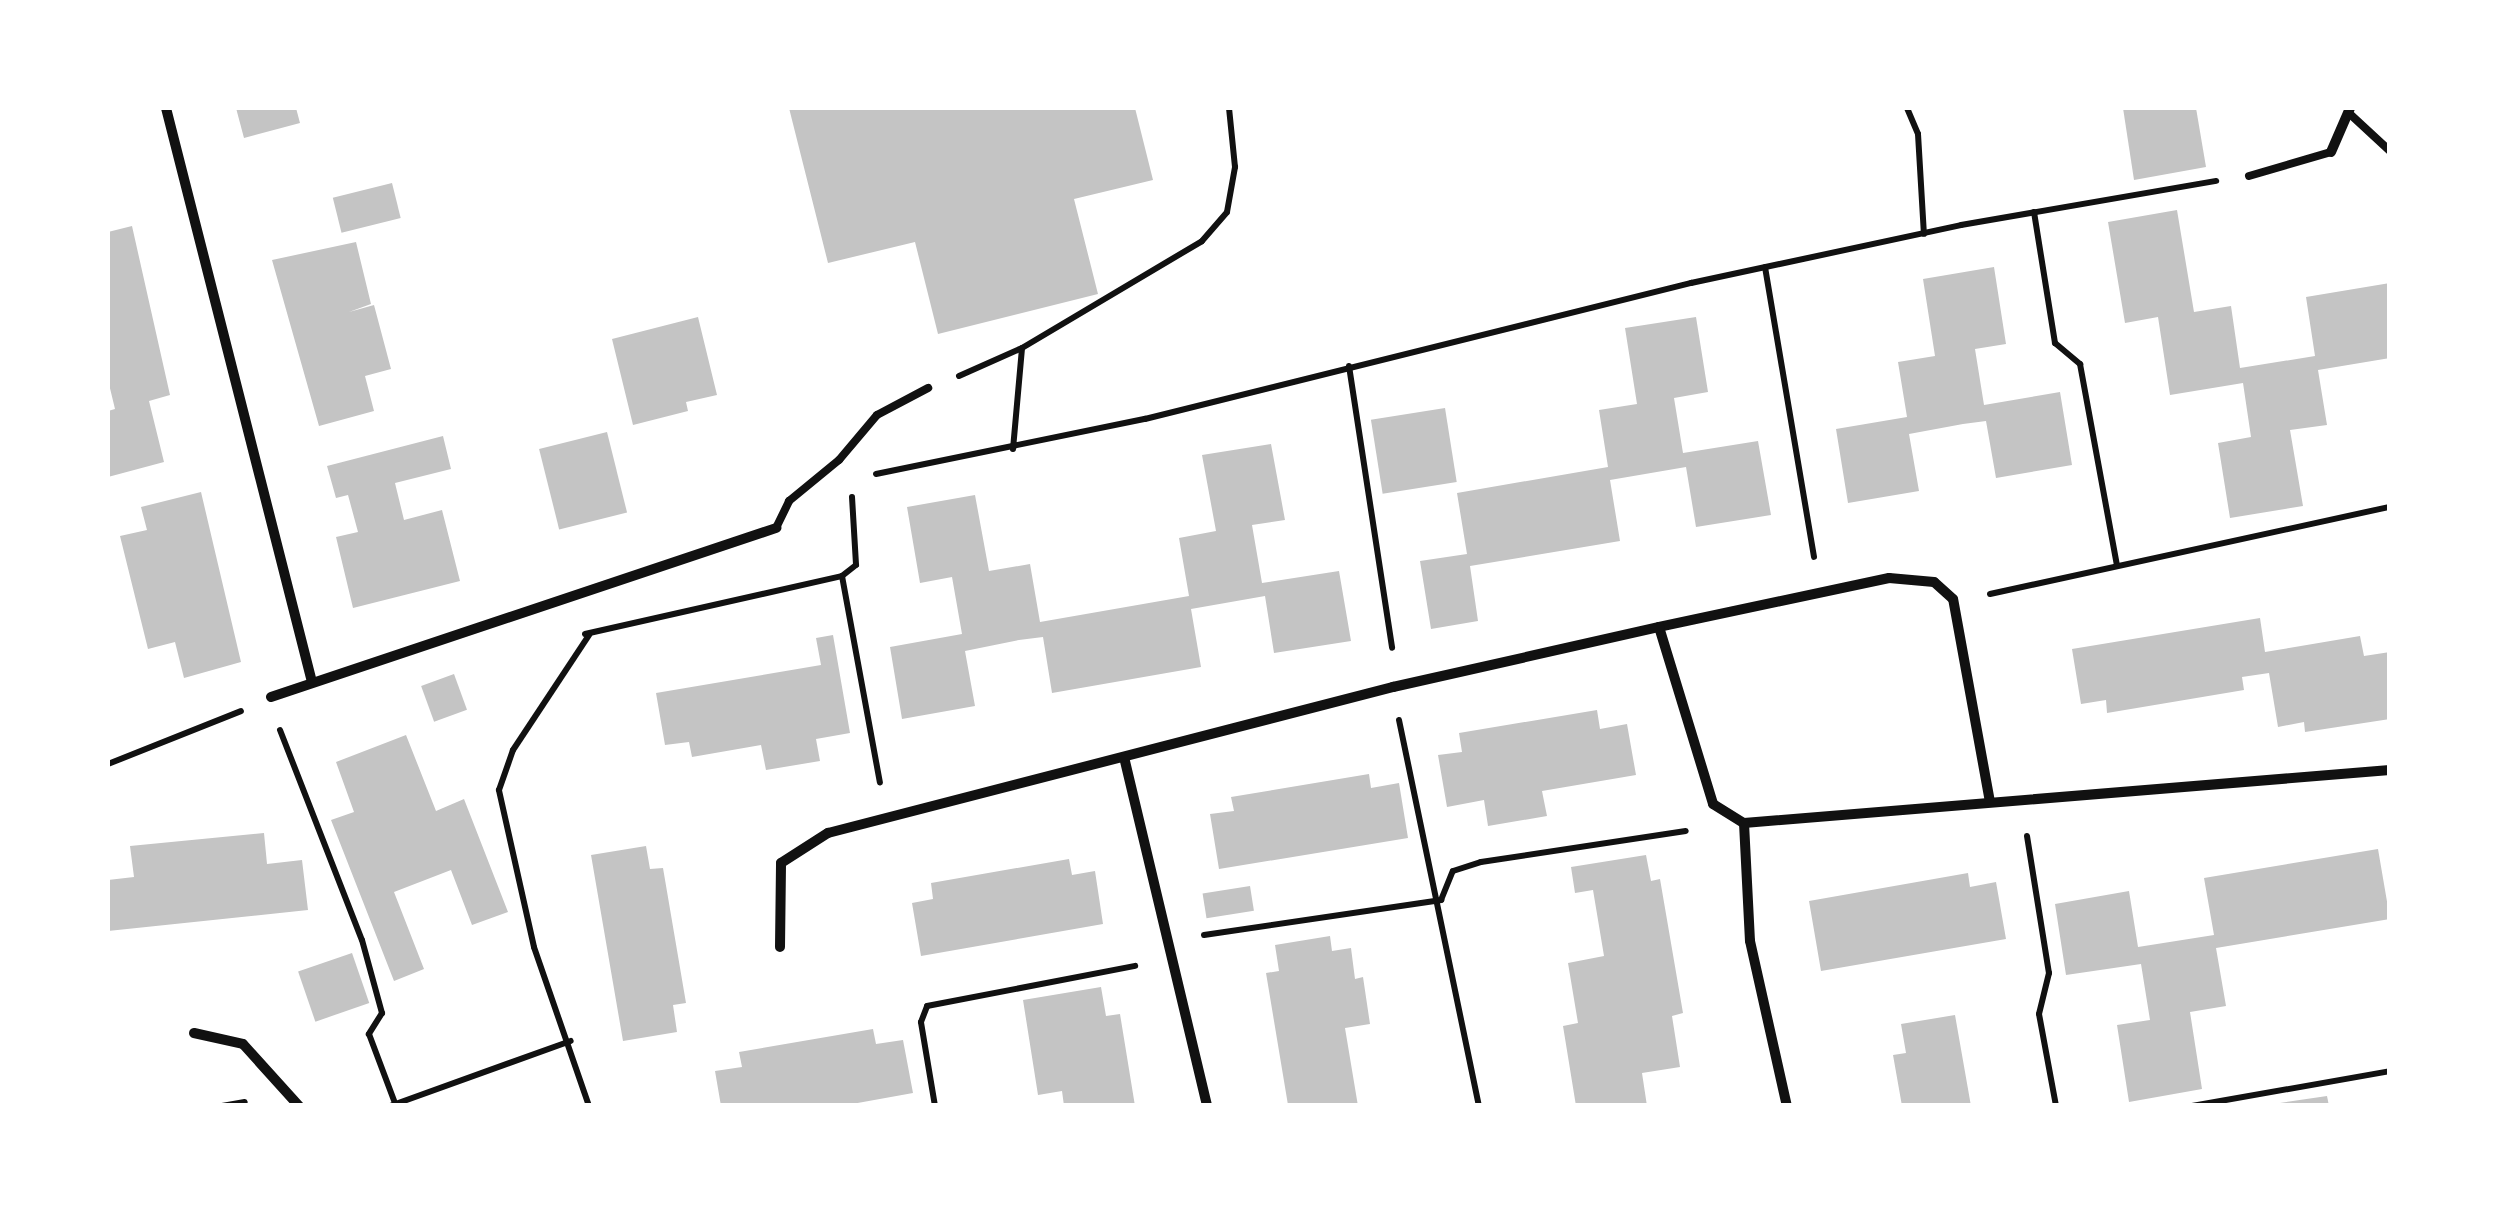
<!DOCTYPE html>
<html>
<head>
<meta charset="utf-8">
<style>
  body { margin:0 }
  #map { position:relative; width:2497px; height:1213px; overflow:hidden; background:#fff; font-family:"IBM Plex Sans",sans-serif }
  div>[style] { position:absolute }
  .building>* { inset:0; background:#c4c4c4; transform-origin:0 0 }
  .path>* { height:6px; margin:-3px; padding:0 3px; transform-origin:3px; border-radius:3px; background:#111 }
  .service>* { height:8px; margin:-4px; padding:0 4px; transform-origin:4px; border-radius:4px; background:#111 }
  .minor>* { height:10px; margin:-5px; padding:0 5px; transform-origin:5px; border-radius:5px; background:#111 }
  span { translate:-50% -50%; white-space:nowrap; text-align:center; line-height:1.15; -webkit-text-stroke:8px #fff; paint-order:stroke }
  .frame { position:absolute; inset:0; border:110px solid #fff; pointer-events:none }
</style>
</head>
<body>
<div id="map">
  <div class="building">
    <i style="clip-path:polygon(236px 108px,296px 108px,300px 123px,244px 138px)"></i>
    <i style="clip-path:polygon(789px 108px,1135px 108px,1153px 180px,1074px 199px,1098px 294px,938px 334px,915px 242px,828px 263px)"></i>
    <i style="clip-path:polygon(2123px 108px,2196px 108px,2206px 167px,2134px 180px)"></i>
    <i style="left:392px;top:183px;width:36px;height:61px;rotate:76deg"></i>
    <i style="clip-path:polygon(2177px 210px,2194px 312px,2231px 306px,2240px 368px,2315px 356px,2306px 297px,2390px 283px,2390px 358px,2318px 370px,2327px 425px,2290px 430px,2303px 506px,2230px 518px,2218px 443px,2251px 437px,2243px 383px,2170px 395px,2158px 317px,2125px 323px,2108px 222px)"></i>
    <i style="clip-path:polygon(132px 226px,170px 395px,149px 401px,164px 462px,108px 477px,108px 411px,115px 409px,108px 380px,108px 232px)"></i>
    <i style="clip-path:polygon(356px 242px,371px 304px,349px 312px,374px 305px,391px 369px,365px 376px,374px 411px,319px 426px,272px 260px)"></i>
    <i style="clip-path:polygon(1994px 267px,2006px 344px,1975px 349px,1984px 405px,2060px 392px,2072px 465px,1996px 478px,1986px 421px,1963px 424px,1909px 434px,1919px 491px,1848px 503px,1836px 429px,1907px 417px,1898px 362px,1935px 356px,1923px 279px)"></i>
    <i style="clip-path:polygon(698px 317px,717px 395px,686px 402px,688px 411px,633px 425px,612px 339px)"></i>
    <i style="clip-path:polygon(1696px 317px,1708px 392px,1674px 398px,1683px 453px,1758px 441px,1771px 515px,1696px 527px,1686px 467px,1610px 480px,1620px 541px,1470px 566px,1478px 621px,1431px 629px,1420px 561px,1467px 554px,1457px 493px,1608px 467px,1599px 410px,1637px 404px,1625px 328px)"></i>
    <i style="left:1445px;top:408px;width:75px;height:75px;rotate:81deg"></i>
    <i style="left:607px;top:432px;width:83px;height:70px;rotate:76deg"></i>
    <i style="clip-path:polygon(443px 436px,451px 469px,395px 483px,404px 520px,442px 510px,460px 581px,353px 608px,336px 537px,358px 532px,348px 495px,336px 498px,327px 466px)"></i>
    <i style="clip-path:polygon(1271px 444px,1285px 520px,1252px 525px,1262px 583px,1339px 571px,1351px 641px,1274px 653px,1265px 596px,1191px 609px,1201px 667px,1052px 693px,1043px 637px,1019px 640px,965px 651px,975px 706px,902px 719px,890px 647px,962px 634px,952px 577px,920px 583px,907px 507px,975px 495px,989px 571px,1030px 564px,1040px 622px,1189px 596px,1179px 538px,1216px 531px,1202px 455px)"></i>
    <i style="clip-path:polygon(201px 492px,241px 662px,184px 678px,175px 642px,148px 649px,120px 536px,147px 530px,141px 507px)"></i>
    <i style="clip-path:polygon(2260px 618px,2265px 652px,2360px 636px,2364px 656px,2390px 652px,2390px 719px,2305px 732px,2304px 722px,2278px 727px,2269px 673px,2242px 677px,2244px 690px,2107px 713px,2106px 700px,2081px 704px,2072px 649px)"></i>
    <i style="clip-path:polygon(833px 635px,850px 733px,816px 739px,820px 761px,766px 770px,761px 745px,692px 757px,689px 742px,665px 745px,656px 693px,821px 665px,816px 638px)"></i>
    <i style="left:454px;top:674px;width:38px;height:35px;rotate:70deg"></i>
    <i style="clip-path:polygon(1597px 710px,1600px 729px,1627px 724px,1636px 775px,1542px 791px,1547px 816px,1488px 826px,1484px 800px,1447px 807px,1438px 755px,1462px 752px,1459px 733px)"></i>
    <i style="clip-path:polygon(406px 735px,436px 811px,464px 799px,508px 912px,472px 925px,451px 870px,394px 892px,424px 969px,394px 981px,331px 820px,354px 812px,336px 762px)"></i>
    <i style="clip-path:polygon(1369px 774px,1371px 788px,1399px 783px,1408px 838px,1219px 869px,1210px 814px,1234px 811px,1231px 797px)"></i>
    <i style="clip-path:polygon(264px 833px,267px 864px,302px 860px,308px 910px,108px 931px,108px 880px,134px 877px,130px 846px)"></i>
    <i style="clip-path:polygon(646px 846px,650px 869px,663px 868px,686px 1003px,673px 1005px,677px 1032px,623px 1041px,591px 855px)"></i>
    <i style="clip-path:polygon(2378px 849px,2390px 919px,2216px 948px,2226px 1006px,2190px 1012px,2202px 1089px,2129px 1102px,2117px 1025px,2150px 1020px,2141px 964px,2066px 975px,2055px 904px,2129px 891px,2138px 947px,2214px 935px,2204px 878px)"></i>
    <i style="clip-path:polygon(1646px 855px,1651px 881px,1660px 879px,1683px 1013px,1672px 1016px,1680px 1067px,1642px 1073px,1647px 1106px,1576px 1106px,1563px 1026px,1578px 1023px,1568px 963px,1604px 956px,1593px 890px,1575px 893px,1571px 867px)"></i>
    <i style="clip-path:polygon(1069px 859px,1072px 875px,1095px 871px,1103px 924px,921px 956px,912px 903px,933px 899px,931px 883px)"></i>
    <i style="clip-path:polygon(1968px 873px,1970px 887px,1996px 882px,2006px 939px,1821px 971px,1809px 901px)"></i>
    <i style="left:1250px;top:886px;width:25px;height:48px;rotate:81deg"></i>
    <i style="clip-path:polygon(1330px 936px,1332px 951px,1351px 948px,1355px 979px,1363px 977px,1370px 1024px,1345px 1028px,1358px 1106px,1288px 1105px,1266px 973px,1279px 971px,1275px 945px)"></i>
    <i style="left:352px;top:953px;width:53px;height:57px;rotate:71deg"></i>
    <i style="clip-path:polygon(1101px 987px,1106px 1016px,1120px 1014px,1135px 1106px,1064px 1106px,1062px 1091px,1038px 1095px,1023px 1000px)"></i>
    <i style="clip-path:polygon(1955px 1015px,1971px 1106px,1902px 1106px,1893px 1055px,1906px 1053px,1901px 1024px)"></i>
    <i style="clip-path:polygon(873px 1029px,876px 1044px,903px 1040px,913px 1093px,841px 1106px,721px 1106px,715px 1071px,742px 1067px,739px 1052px)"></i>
    <i style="clip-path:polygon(2327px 1096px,2329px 1106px,2281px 1106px,2280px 1103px)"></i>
  </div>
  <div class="path">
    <i style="left:1907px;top:108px;width:28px;rotate:67deg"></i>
    <i style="left:1918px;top:134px;width:100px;rotate:86.6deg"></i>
    <i style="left:2034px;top:212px;width:133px;rotate:80.9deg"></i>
    <i style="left:2055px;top:343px;width:33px;rotate:40deg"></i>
    <i style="left:2080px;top:364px;width:204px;rotate:79.6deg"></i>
    <i style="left:1765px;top:267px;width:294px;rotate:80.4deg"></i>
    <i style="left:1349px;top:366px;width:285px;rotate:81.3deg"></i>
    <i style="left:959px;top:376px;width:69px;rotate:-24deg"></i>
    <i style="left:1013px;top:449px;width:101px;rotate:-84.9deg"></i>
    <i style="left:1022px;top:348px;width:209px;rotate:-30.7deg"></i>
    <i style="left:1202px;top:241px;width:38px;rotate:-49deg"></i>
    <i style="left:1227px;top:212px;width:46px;rotate:-79.9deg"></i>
    <i style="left:1235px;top:167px;width:59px;rotate:-95.8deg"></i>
    <i style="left:876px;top:474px;width:275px;rotate:-11.6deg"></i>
    <i style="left:1145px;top:419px;width:563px;rotate:-13.99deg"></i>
    <i style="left:1691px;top:283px;width:276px;rotate:-12.1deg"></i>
    <i style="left:1961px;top:225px;width:259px;rotate:-9.8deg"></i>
    <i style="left:852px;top:497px;width:68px;rotate:86.6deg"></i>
    <i style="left:856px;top:565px;width:18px;rotate:142deg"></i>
    <i style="left:842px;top:576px;width:210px;rotate:79.6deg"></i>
    <i style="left:1990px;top:594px;width:409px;rotate:-12.3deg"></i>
    <i style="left:585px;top:634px;width:263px;rotate:-12.7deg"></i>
    <i style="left:1399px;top:720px;width:394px;rotate:78.3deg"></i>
    <i style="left:280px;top:730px;width:225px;rotate:68.7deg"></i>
    <i style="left:362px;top:940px;width:76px;rotate:74.7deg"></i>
    <i style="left:382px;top:1013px;width:25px;rotate:122deg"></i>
    <i style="left:369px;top:1034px;width:74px;rotate:69.4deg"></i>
    <i style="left:108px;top:764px;width:143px;rotate:-21.7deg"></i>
    <i style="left:2027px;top:836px;width:139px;rotate:80.9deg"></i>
    <i style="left:2049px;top:973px;width:42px;rotate:103.7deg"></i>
    <i style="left:2039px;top:1014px;width:94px;rotate:79.5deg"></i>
    <i style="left:1204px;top:935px;width:240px;rotate:-8.4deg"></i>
    <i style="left:1441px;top:900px;width:31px;rotate:-68deg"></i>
    <i style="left:1453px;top:871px;width:29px;rotate:-18deg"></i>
    <i style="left:1481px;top:862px;width:207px;rotate:-8.6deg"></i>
    <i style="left:222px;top:1106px;width:23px;rotate:-10deg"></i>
    <i style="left:390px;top:1106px;width:192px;rotate:-19.8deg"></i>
    <i style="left:589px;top:1106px;width:168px;rotate:-109.1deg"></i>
    <i style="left:534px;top:947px;width:161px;rotate:-102.6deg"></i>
    <i style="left:499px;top:790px;width:42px;rotate:-70.7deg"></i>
    <i style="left:513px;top:750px;width:138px;rotate:-56.5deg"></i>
    <i style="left:935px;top:1106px;width:85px;rotate:-99.5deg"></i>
    <i style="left:921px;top:1022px;width:17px;rotate:-69deg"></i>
    <i style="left:927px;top:1006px;width:212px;rotate:-10.9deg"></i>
    <i style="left:2192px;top:1106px;width:201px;rotate:-10deg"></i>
  </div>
  <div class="service">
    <i style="left:2351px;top:115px;width:53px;rotate:42.7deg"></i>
    <i style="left:2249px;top:176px;width:85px;rotate:-16.3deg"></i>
    <i style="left:776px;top:528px;width:30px;rotate:-64deg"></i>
    <i style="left:789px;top:501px;width:65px;rotate:-39.4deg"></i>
    <i style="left:839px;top:460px;width:59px;rotate:-49.8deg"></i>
    <i style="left:877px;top:415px;width:58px;rotate:-27.9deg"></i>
  </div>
  <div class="minor">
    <i style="left:166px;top:108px;width:592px;rotate:75.73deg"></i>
    <i style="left:2331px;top:152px;width:48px;rotate:-66.6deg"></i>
    <i style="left:271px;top:697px;width:533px;rotate:-18.5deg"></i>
    <i style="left:1124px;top:757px;width:359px;rotate:76.6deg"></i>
    <i style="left:1990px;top:802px;width:206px;rotate:-100.3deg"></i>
    <i style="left:1953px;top:599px;width:25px;rotate:-138deg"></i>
    <i style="left:1934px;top:582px;width:45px;rotate:-174.9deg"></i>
    <i style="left:1889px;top:578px;width:235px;rotate:168deg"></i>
    <i style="left:1659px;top:627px;width:185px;rotate:73deg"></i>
    <i style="left:1713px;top:804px;width:36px;rotate:32deg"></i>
    <i style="left:1744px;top:823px;width:648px;rotate:-4.69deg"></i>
    <i style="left:1744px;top:823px;width:118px;rotate:87.1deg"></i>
    <i style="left:1750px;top:941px;width:169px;rotate:77.4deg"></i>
    <i style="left:780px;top:947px;width:84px;rotate:-89.3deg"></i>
    <i style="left:781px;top:863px;width:56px;rotate:-32.6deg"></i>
    <i style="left:828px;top:833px;width:584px;rotate:-14.49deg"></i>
    <i style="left:1393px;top:687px;width:273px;rotate:-12.7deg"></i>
    <i style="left:194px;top:1033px;width:50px;rotate:12.7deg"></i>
    <i style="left:243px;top:1044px;width:84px;rotate:47.9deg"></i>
  </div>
  <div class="frame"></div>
</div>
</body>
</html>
